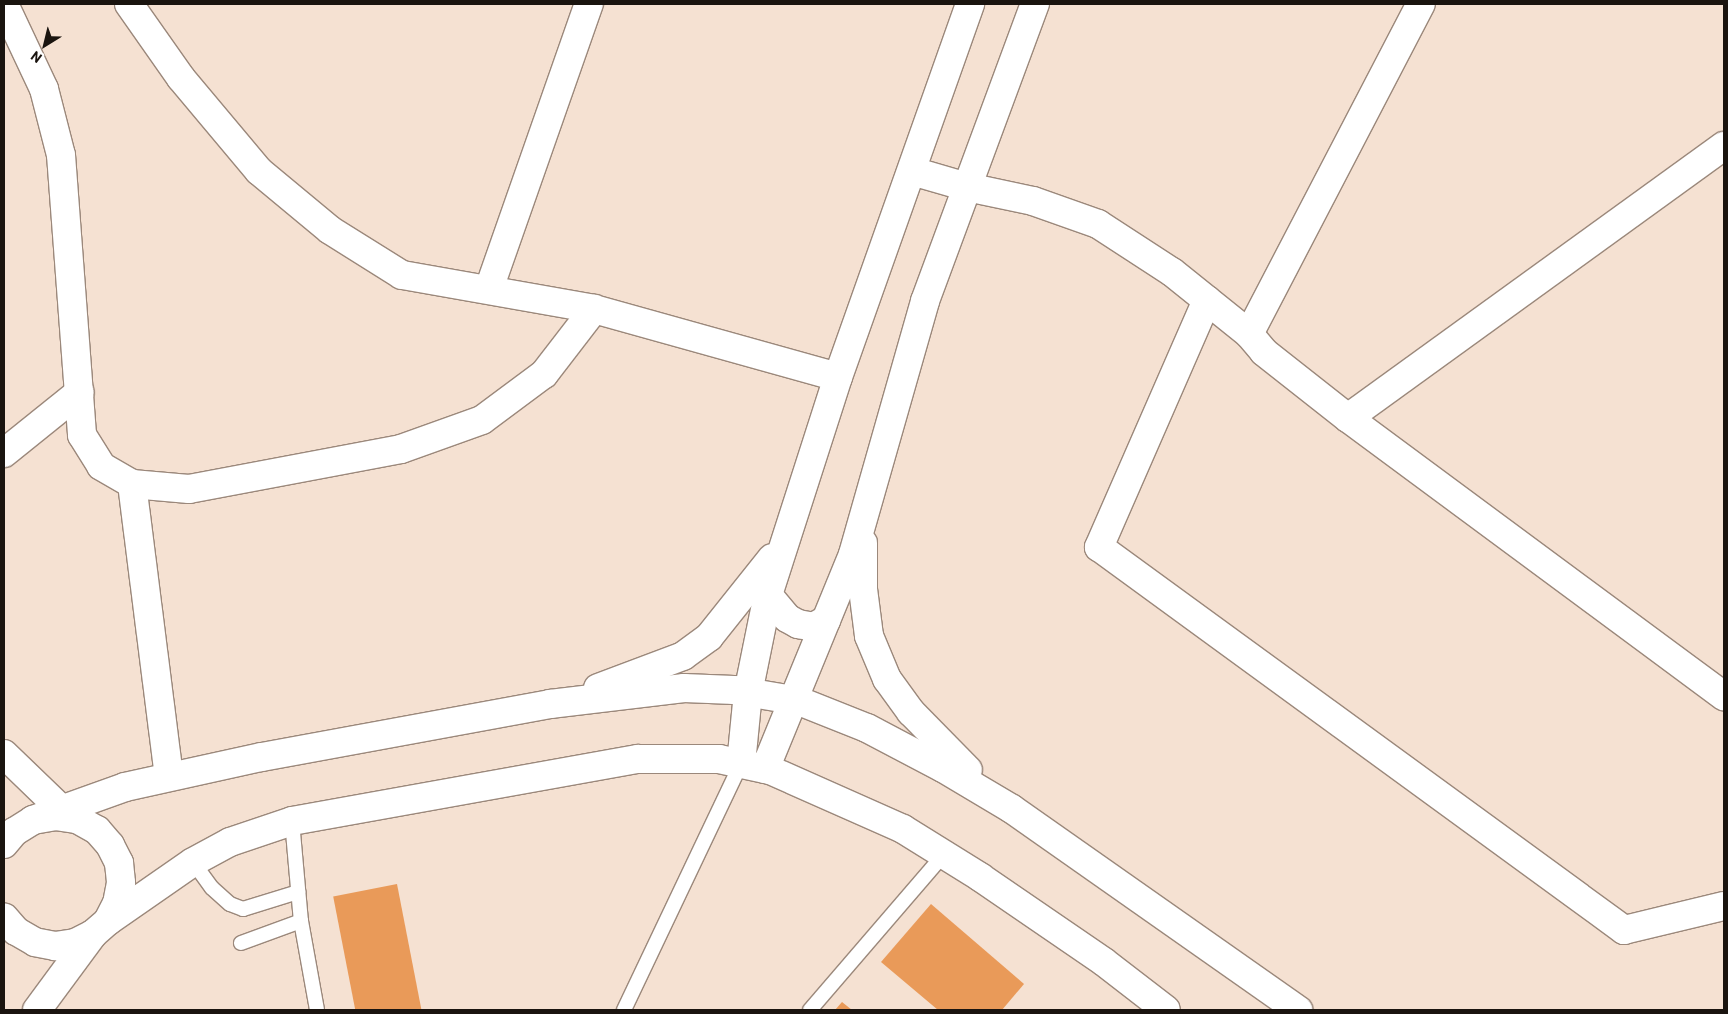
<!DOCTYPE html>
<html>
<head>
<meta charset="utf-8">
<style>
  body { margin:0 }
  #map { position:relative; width:1728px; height:1014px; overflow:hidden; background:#f5e1d2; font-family:Barlow,sans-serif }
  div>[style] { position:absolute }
  .building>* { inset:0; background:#e99a59; transform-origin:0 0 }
  .roads { filter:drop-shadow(1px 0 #9b887b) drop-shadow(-1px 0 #9b887b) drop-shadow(0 1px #9b887b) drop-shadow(0 -1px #9b887b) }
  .lane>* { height:14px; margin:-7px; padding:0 7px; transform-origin:7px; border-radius:7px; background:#fff }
  .street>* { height:28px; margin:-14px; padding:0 14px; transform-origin:14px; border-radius:14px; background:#fff }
  .secondary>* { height:28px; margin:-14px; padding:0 14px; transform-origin:14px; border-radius:14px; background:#fff }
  span { translate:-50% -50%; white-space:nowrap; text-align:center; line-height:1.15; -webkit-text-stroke:4px #fff; paint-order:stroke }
  .frame { position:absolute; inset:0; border:5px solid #1a140f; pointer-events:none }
  .north { position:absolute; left:20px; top:20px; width:50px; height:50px; -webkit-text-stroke:4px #fff; paint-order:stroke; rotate:216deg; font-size:14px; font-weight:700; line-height:20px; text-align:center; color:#1a140f }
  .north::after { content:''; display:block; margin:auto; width:18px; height:22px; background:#1a140f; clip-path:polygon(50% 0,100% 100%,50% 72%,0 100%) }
</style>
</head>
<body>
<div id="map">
  <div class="building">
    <i style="left:397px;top:884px;width:128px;height:65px;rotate:79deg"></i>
    <i style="clip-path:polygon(931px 904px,1024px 984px,1002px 1010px,938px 1010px,881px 962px)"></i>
    <i style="clip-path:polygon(842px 1002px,852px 1010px,835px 1010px)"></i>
  </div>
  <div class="roads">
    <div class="lane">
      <i style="left:292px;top:821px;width:100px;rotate:84.9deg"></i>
      <i style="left:301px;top:921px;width:90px;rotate:79.8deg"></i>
      <i style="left:193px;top:862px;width:32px;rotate:54deg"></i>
      <i style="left:212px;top:888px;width:24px;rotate:42deg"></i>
      <i style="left:230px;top:904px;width:14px;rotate:21deg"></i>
      <i style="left:243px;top:909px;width:58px;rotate:-17.2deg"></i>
      <i style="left:241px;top:943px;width:64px;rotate:-20.1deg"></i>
      <i style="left:624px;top:1010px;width:272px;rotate:-64.6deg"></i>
      <i style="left:810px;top:1010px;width:206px;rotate:-49.3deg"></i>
    </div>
    <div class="street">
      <i style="left:4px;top:4px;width:94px;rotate:64.8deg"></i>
      <i style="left:44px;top:89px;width:68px;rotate:75.6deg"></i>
      <i style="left:61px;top:155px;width:281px;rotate:85.7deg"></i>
      <i style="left:82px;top:435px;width:36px;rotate:58deg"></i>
      <i style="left:101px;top:466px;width:36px;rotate:30deg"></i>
      <i style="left:132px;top:484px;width:57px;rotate:5deg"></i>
      <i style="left:189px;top:489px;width:216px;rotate:-10.7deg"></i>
      <i style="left:401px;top:449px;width:86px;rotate:-19.7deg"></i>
      <i style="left:482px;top:420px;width:77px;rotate:-36.6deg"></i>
      <i style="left:544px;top:374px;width:82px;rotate:-52.4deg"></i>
      <i style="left:129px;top:4px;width:90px;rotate:54.9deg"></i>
      <i style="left:181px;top:78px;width:121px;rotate:50deg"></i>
      <i style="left:259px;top:171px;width:92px;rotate:39.7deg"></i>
      <i style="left:330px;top:230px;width:85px;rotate:32deg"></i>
      <i style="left:402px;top:275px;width:195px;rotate:10deg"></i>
      <i style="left:594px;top:309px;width:253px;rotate:15.6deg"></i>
      <i style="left:967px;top:187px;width:67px;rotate:12deg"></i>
      <i style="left:1033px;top:201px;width:69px;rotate:19.5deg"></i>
      <i style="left:1098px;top:224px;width:88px;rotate:33deg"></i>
      <i style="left:1172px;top:272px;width:99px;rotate:38.8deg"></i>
      <i style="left:1249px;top:334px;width:23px;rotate:50deg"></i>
      <i style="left:1264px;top:352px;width:107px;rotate:38.2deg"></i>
      <i style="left:1348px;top:418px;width:468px;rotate:36.5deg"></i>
      <i style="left:489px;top:289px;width:302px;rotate:-70.7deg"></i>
      <i style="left:1207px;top:300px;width:270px;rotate:113.6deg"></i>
      <i style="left:1099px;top:547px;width:650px;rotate:36.11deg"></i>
      <i style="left:1624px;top:930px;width:103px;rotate:-13.5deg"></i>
      <i style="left:1249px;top:334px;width:372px;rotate:-62.5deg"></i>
      <i style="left:1348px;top:418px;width:464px;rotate:-35.9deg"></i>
      <i style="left:4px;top:453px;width:97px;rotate:-38.8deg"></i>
      <i style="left:132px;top:484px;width:294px;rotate:82.8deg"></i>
    </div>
    <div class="secondary">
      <i style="left:912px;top:171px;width:57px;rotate:16.2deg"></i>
      <i style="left:863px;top:543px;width:46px;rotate:90deg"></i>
      <i style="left:863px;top:589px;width:47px;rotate:82.7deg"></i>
      <i style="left:869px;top:636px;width:47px;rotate:67.3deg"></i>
      <i style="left:887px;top:679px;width:41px;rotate:54deg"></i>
      <i style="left:911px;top:712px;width:81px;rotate:45.5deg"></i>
      <i style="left:768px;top:595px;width:30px;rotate:50deg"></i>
      <i style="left:787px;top:618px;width:13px;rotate:29deg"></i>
      <i style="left:798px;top:624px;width:15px;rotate:11deg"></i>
      <i style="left:813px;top:627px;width:15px;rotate:-28deg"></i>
      <i style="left:598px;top:688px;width:91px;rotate:-20.6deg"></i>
      <i style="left:683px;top:656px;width:32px;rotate:-36deg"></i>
      <i style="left:709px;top:637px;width:101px;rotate:-51.4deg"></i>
      <i style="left:4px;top:754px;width:79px;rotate:44deg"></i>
      <i style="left:61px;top:809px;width:17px;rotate:31deg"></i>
      <i style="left:741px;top:764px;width:71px;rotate:-84.4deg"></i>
      <i style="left:748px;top:693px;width:100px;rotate:-78.5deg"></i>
      <i style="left:768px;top:595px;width:229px;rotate:-72.2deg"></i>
      <i style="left:838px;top:377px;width:396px;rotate:-70.5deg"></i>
      <i style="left:765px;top:769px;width:232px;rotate:-67.7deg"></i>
      <i style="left:853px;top:554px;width:263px;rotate:-74.1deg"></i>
      <i style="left:925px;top:301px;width:317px;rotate:-69.7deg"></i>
      <i style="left:33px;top:820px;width:98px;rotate:-19.7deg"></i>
      <i style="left:125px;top:787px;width:140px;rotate:-12.4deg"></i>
      <i style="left:262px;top:757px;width:293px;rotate:-10.4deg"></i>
      <i style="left:550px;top:704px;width:135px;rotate:-6.8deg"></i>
      <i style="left:684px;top:688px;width:50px;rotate:2.3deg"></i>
      <i style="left:734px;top:690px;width:66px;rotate:9.6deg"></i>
      <i style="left:799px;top:701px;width:73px;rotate:21.7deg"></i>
      <i style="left:867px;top:728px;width:86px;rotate:27.8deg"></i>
      <i style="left:943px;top:768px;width:80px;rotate:30.7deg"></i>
      <i style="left:1012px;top:809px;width:350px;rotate:35.1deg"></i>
      <i style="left:4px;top:844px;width:16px;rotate:-50deg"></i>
      <i style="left:14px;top:832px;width:22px;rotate:-32deg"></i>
      <i style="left:33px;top:820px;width:22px;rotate:-10deg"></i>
      <i style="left:55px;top:816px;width:22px;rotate:8deg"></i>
      <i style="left:77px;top:819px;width:23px;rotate:29deg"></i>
      <i style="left:97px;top:830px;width:20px;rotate:49deg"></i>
      <i style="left:110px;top:845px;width:20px;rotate:63deg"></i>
      <i style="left:119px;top:863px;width:20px;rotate:84deg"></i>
      <i style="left:121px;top:883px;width:20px;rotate:101deg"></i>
      <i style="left:117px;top:903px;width:20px;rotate:117deg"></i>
      <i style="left:108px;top:921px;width:20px;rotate:139deg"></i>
      <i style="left:93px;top:934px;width:20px;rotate:153deg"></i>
      <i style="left:75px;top:943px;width:20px;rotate:171deg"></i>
      <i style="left:55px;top:946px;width:20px;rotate:-169deg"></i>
      <i style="left:35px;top:942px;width:22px;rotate:-150deg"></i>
      <i style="left:16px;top:931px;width:18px;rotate:-131deg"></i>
      <i style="left:108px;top:921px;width:103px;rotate:-34.8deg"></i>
      <i style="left:193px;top:862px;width:42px;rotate:-28.4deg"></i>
      <i style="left:230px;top:842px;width:65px;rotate:-18.7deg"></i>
      <i style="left:292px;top:821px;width:352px;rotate:-10.2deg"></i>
      <i style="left:638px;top:759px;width:81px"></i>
      <i style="left:719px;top:759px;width:52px;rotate:12.2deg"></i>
      <i style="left:770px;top:770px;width:145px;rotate:23.9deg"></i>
      <i style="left:903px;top:829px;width:91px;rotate:31.9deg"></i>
      <i style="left:980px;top:877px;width:150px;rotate:34.4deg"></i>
      <i style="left:1104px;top:962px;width:78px;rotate:37.7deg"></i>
      <i style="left:37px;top:1010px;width:94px;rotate:-53.6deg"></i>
    </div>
  </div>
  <div class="frame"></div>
  <div class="north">N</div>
</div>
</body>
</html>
